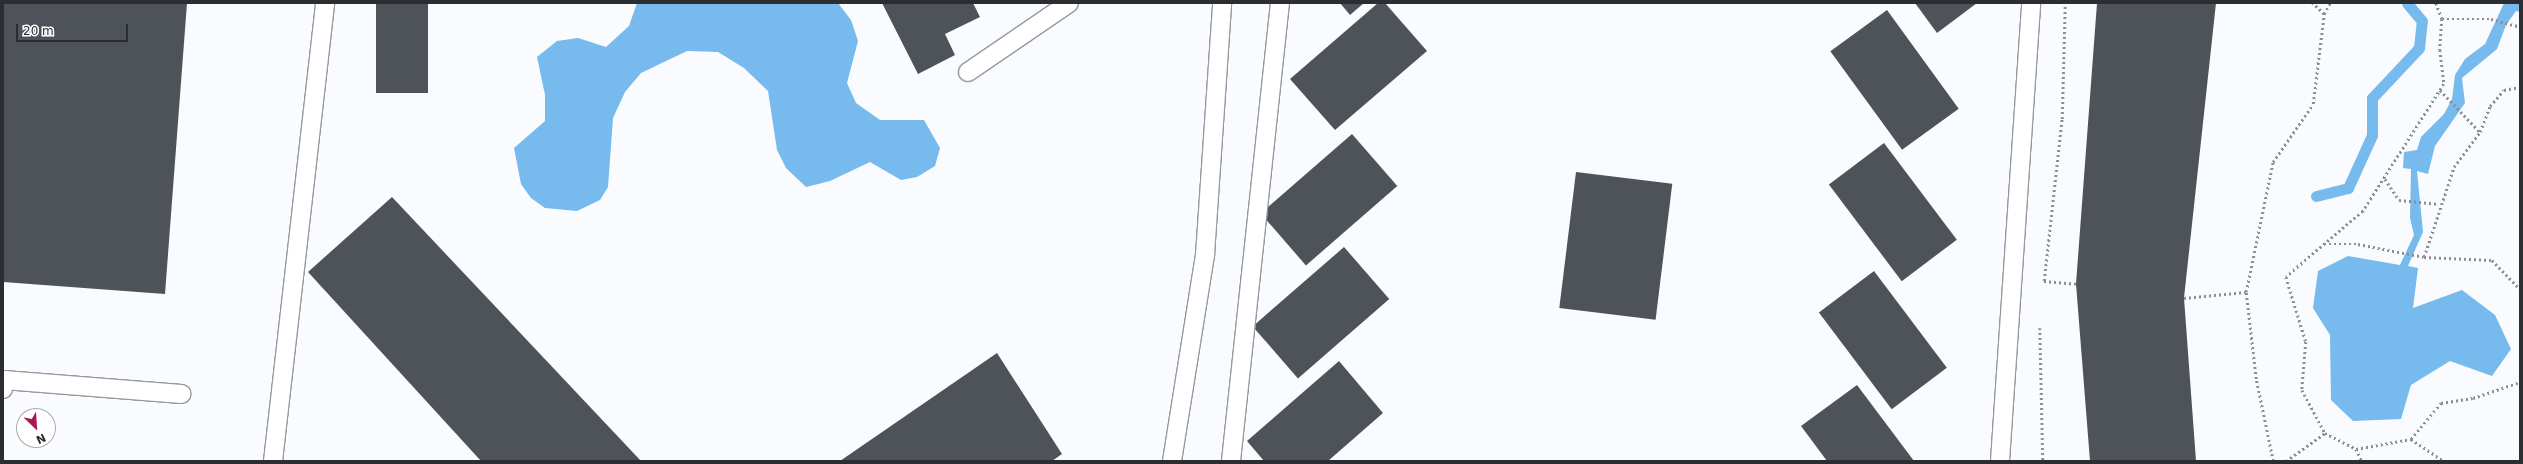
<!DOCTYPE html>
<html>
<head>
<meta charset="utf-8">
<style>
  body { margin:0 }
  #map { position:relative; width:2523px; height:464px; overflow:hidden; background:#f9fbff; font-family:"DejaVu Sans",sans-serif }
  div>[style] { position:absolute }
  .water>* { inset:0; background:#77baed }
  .stream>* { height:11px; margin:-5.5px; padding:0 5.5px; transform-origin:5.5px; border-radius:5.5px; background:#77baed }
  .building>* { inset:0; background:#4e535a; transform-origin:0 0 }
  .path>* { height:2.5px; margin-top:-1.25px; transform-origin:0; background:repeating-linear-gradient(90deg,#8c8e91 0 2px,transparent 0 5px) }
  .roads { filter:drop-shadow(1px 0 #9399a0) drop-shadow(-1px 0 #9399a0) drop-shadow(0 1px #9399a0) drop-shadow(0 -1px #9399a0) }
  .lane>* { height:18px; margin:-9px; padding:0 9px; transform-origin:9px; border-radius:9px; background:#fff }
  span { translate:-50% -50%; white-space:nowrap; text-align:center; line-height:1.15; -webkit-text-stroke:4px #fff; paint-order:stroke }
  .frame { position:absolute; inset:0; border:4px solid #2b2d30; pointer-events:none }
  .north { position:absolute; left:16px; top:408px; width:40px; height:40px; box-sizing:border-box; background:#fff; border:1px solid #aaabac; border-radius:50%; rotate:155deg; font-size:11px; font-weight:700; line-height:16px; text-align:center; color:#2b2d30 }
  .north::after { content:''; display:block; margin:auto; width:14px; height:18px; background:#aa1953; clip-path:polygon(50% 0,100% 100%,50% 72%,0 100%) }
  .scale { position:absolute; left:16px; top:24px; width:112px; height:18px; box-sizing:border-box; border:2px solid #2b2d30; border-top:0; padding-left:5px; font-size:12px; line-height:14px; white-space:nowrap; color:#2b2d30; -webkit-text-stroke:3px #fff; paint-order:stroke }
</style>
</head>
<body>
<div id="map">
  <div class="water">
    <i style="clip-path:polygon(637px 3px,838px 3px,851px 20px,858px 41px,847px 83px,856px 103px,880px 120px,924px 120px,940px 148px,935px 166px,917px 177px,901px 180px,870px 162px,830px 181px,806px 187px,786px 168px,777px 150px,768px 91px,744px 68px,718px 52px,687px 51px,641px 73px,625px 92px,613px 118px,608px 187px,600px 200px,577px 211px,545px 208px,531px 198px,521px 184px,514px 148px,545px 121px,545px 95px,537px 57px,557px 41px,578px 38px,606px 47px,629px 26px)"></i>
    <i style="clip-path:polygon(2504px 3px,2520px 3px,2520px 12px,2516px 11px,2506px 25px,2497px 49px,2462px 78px,2465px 103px,2435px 146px,2428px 174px,2417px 171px,2423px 232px,2408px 266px,2418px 268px,2413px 308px,2462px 290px,2495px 315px,2511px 349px,2492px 376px,2450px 361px,2411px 385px,2401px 419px,2353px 421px,2331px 400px,2330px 335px,2313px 308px,2318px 271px,2348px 256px,2400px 265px,2414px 235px,2410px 218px,2411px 169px,2403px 168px,2404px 152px,2417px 150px,2421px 137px,2444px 114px,2452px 99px,2455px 75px,2465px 59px,2485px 44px)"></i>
  </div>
  <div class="stream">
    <i style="left:2316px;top:196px;width:33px;rotate:-14deg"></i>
    <i style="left:2348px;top:188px;width:58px;rotate:-65.6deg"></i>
    <i style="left:2372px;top:135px;width:37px;rotate:-90deg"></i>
    <i style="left:2372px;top:98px;width:69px;rotate:-46.8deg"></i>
    <i style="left:2419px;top:48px;width:27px;rotate:-84deg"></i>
    <i style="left:2422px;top:21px;width:23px;rotate:-130deg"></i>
  </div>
  <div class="building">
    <i style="clip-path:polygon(3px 3px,187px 3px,165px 294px,3px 282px)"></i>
    <i style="left:376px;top:3px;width:52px;height:90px"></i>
    <i style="clip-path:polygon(882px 3px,973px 3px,980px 17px,945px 34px,955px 55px,918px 74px)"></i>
    <i style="clip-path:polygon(1340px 3px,1364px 3px,1350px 15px)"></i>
    <i style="clip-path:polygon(1378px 3px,1385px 3px,1427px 51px,1335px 130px,1290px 79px)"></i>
    <i style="clip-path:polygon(1915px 3px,1977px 3px,1937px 33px)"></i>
    <i style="clip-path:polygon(2097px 3px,2216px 3px,2184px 298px,2196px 461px,2090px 461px,2076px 284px)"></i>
    <i style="left:1887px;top:10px;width:122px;height:70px;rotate:54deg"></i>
    <i style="left:1352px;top:134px;width:69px;height:121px;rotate:49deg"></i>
    <i style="left:1884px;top:143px;width:121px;height:69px;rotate:53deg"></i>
    <i style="left:1576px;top:172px;width:97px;height:137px;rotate:7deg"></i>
    <i style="clip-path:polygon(392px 197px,641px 461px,481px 461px,308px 272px)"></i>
    <i style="left:1344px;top:247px;width:69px;height:121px;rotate:49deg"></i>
    <i style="left:1874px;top:271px;width:121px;height:69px;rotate:53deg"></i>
    <i style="clip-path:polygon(997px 353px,1062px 454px,1052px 461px,840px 461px)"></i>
    <i style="clip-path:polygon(1339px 361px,1383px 413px,1328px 461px,1264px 461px,1247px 441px)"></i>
    <i style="clip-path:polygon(1857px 385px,1914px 461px,1827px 461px,1801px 426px)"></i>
  </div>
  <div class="path">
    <i style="left:2436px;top:3px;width:17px;rotate:69deg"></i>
    <i style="left:2442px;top:19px;width:31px;rotate:94deg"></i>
    <i style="left:2440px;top:50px;width:34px;rotate:83deg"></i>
    <i style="left:2444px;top:84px;width:151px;rotate:122.5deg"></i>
    <i style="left:2363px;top:211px;width:101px;rotate:139.4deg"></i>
    <i style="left:2286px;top:277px;width:68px;rotate:72.9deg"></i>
    <i style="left:2306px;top:342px;width:48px;rotate:94.8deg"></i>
    <i style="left:2302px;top:390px;width:49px;rotate:61.9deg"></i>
    <i style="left:2325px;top:433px;width:35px;rotate:27deg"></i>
    <i style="left:2356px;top:449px;width:56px;rotate:-10.3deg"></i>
    <i style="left:2411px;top:439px;width:47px;rotate:-50.2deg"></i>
    <i style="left:2441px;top:403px;width:32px;rotate:-9deg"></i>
    <i style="left:2473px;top:398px;width:50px;rotate:-18.8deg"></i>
    <i style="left:2324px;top:14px;width:13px;rotate:-61deg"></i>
    <i style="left:2442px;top:19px;width:49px"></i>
    <i style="left:2491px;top:19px;width:30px;rotate:15deg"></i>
    <i style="left:2440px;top:90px;width:58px;rotate:46.4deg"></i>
    <i style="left:2385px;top:179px;width:25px;rotate:56deg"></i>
    <i style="left:2399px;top:200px;width:40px;rotate:5.7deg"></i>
    <i style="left:2324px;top:244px;width:34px"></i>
    <i style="left:2358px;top:244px;width:67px;rotate:11.1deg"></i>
    <i style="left:2424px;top:257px;width:95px;rotate:-71.6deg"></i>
    <i style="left:2454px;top:167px;width:44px;rotate:-53.4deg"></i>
    <i style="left:2480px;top:132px;width:28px;rotate:-69deg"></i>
    <i style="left:2490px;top:106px;width:21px;rotate:-49deg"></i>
    <i style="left:2504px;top:90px;width:16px;rotate:-11deg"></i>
    <i style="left:2424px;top:257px;width:68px;rotate:2.5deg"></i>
    <i style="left:2492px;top:260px;width:40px;rotate:46deg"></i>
    <i style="left:2044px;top:281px;width:163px;rotate:-83.7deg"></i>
    <i style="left:2062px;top:119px;width:116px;rotate:-88.5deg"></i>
    <i style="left:2044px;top:281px;width:32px;rotate:5deg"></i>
    <i style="left:2184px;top:298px;width:62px;rotate:-5.5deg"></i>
    <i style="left:2040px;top:328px;width:133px;rotate:88.7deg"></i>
    <i style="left:2411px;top:439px;width:40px;rotate:34deg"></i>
    <i style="left:2356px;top:449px;width:13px;rotate:63deg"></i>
    <i style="left:2273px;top:461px;width:84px;rotate:-101.7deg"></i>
    <i style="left:2256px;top:379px;width:88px;rotate:-96.6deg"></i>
    <i style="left:2246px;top:292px;width:133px;rotate:-78.3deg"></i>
    <i style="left:2273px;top:162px;width:70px;rotate:-55.4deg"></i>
    <i style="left:2313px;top:104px;width:91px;rotate:-83deg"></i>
    <i style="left:2324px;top:14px;width:16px;rotate:-137deg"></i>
    <i style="left:2286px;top:461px;width:48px;rotate:-35.7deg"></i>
  </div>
  <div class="roads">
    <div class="lane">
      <i style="left:968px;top:72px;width:122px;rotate:-34.3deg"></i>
      <i style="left:3px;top:389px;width:9px;rotate:-84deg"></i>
      <i style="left:4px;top:380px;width:178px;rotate:4.5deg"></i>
      <i style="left:273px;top:461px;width:461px;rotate:-83.5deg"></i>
      <i style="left:1172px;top:461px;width:209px;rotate:-80.9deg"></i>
      <i style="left:1205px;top:255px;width:253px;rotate:-86.1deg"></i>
      <i style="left:1231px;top:461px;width:461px;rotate:-83.9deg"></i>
      <i style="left:2000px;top:461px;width:459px;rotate:-86.1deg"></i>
    </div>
  </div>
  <div class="frame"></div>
  <div class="north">N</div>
  <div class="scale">20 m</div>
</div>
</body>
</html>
